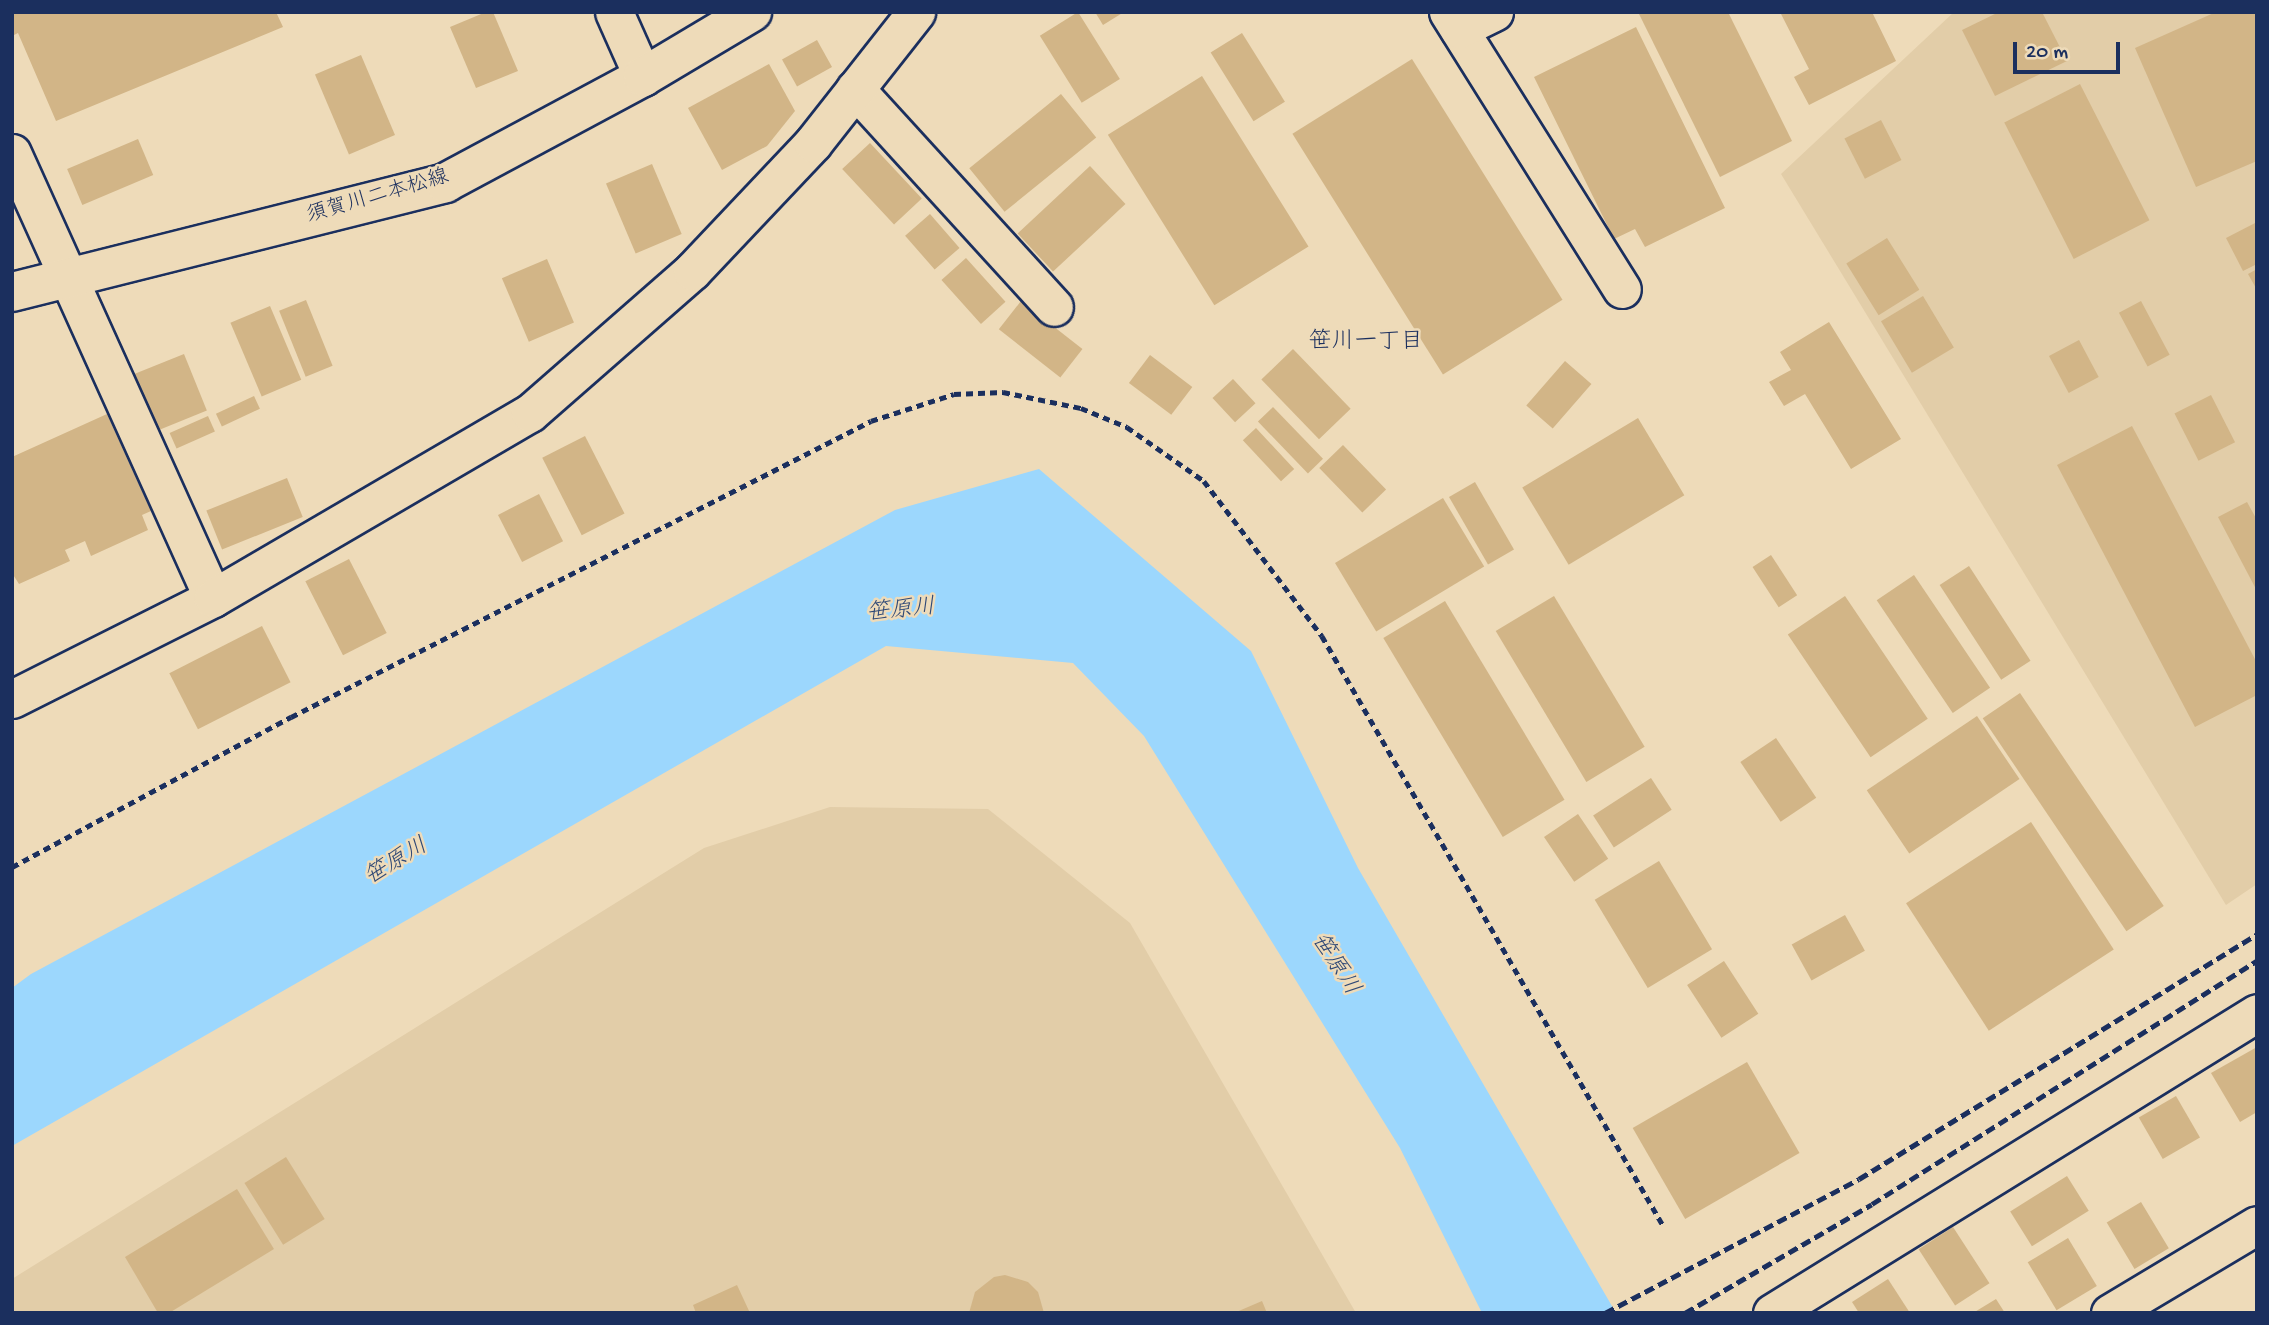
<!DOCTYPE html>
<html>
<head>
<meta charset="utf-8">
<style>
  body { margin:0 }
  #map { position:relative; width:2269px; height:1325px; overflow:hidden; background:#eedbb9; font-family:"Gochi Hand","Klee One",sans-serif }
  div>[style] { position:absolute }
  .built>* { inset:0; background:#e2cda8 }
  .water>* { inset:0; background:#9cd7fd }
  .building>* { inset:0; background:#d2b587; transform-origin:0 0 }
  .path>* { height:4.5px; margin-top:-2.25px; transform-origin:0; background:repeating-linear-gradient(90deg,#1b2f5e 0 7px,transparent 0 12px) }
  .roads { filter:drop-shadow(2px 0 #1b2f5e) drop-shadow(-2px 0 #1b2f5e) drop-shadow(0 2px #1b2f5e) drop-shadow(0 -2px #1b2f5e) }
  .street>* { height:37px; margin:-18.5px; padding:0 18.5px; transform-origin:18.5px; border-radius:18.5px; background:#eedbb9 }
  .secondary>* { height:38px; margin:-19px; padding:0 19px; transform-origin:19px; border-radius:19px; background:#eedbb9 }
  .rail>* { height:5px; margin-top:-2.5px; transform-origin:0; background:repeating-linear-gradient(90deg,#1b2f5e 0 10px,transparent 0 15px) }
  span { translate:-50% -50%; white-space:nowrap; text-align:center; line-height:1.15; -webkit-text-stroke:5px #eedbb9; paint-order:stroke }
  .street-label { font-size:21px; color:#1b2f5e }
  .neighbourhood-label { font-size:23px; color:#1b2f5e }
  .water-label { font-size:23px; color:#2e4876; font-style:italic }
  .frame { position:absolute; inset:0; border:14px solid #1b2f5e; pointer-events:none }
  .scale { position:absolute; left:2013px; top:42px; width:107px; height:32px; box-sizing:border-box; border:4px solid #1b2f5e; border-top:0; padding-left:9px; font-size:21px; line-height:24px; white-space:nowrap; color:#1b2f5e; -webkit-text-stroke:5px #eedbb9; paint-order:stroke }
</style>
</head>
<body>
<div id="map">
  <div class="built">
    <i style="clip-path:polygon(1954px 12px,2257px 12px,2257px 884px,2226px 905px,1781px 174px)"></i>
    <i style="clip-path:polygon(830px 807px,988px 809px,1130px 923px,1356px 1313px,12px 1313px,12px 1279px,704px 848px)"></i>
  </div>
  <div class="water">
    <i style="clip-path:polygon(1039px 469px,1251px 651px,1358px 868px,1616px 1313px,1482px 1313px,1400px 1148px,1144px 736px,1073px 663px,886px 646px,12px 1146px,12px 988px,31px 974px,895px 510px)"></i>
  </div>
  <div class="building">
    <i style="clip-path:polygon(12px 12px,276px 12px,283px 27px,56px 121px,18px 33px,12px 36px)"></i>
    <i style="clip-path:polygon(486px 12px,493px 12px,518px 71px,476px 88px,450px 27px)"></i>
    <i style="left:1078px;top:12px;width:79px;height:45px;rotate:58deg"></i>
    <i style="clip-path:polygon(1095px 12px,1124px 12px,1103px 25px)"></i>
    <i style="clip-path:polygon(1638px 12px,1728px 12px,1792px 141px,1720px 177px)"></i>
    <i style="clip-path:polygon(1780px 12px,1872px 12px,1896px 61px,1809px 105px,1794px 77px,1809px 69px)"></i>
    <i style="clip-path:polygon(1999px 12px,2042px 12px,2067px 61px,1995px 96px,1962px 30px)"></i>
    <i style="clip-path:polygon(2216px 12px,2257px 12px,2257px 161px,2196px 187px,2135px 48px)"></i>
    <i style="clip-path:polygon(1636px 27px,1725px 208px,1645px 247px,1635px 229px,1614px 239px,1534px 77px)"></i>
    <i style="left:1242px;top:33px;width:81px;height:37px;rotate:58deg"></i>
    <i style="left:817px;top:40px;width:31px;height:40px;rotate:61deg"></i>
    <i style="left:361px;top:55px;width:87px;height:50px;rotate:67deg"></i>
    <i style="left:1412px;top:59px;width:284px;height:141px;rotate:58deg"></i>
    <i style="clip-path:polygon(769px 64px,795px 111px,767px 146px,722px 170px,688px 108px)"></i>
    <i style="left:1202px;top:76px;width:201px;height:111px;rotate:58deg"></i>
    <i style="left:2080px;top:84px;width:153px;height:85px;rotate:63deg"></i>
    <i style="left:1061px;top:94px;width:56px;height:118px;rotate:51deg"></i>
    <i style="left:1881px;top:120px;width:45px;height:41px;rotate:63deg"></i>
    <i style="left:138px;top:139px;width:39px;height:77px;rotate:67deg"></i>
    <i style="left:870px;top:143px;width:76px;height:38px;rotate:47deg"></i>
    <i style="left:652px;top:164px;width:76px;height:50px;rotate:67deg"></i>
    <i style="left:1090px;top:166px;width:52px;height:99px;rotate:47deg"></i>
    <i style="left:930px;top:214px;width:45px;height:33px;rotate:49deg"></i>
    <i style="clip-path:polygon(2257px 222px,2257px 264px,2243px 271px,2226px 238px)"></i>
    <i style="left:1887px;top:238px;width:61px;height:48px;rotate:58deg"></i>
    <i style="left:966px;top:258px;width:59px;height:33px;rotate:48deg"></i>
    <i style="left:547px;top:259px;width:69px;height:49px;rotate:67deg"></i>
    <i style="clip-path:polygon(2257px 269px,2257px 290px,2248px 274px)"></i>
    <i style="left:1923px;top:296px;width:60px;height:49px;rotate:59deg"></i>
    <i style="left:306px;top:300px;width:71px;height:29px;rotate:68deg"></i>
    <i style="left:1021px;top:301px;width:78px;height:36px;rotate:38deg"></i>
    <i style="left:2141px;top:301px;width:61px;height:25px;rotate:62deg"></i>
    <i style="left:270px;top:306px;width:80px;height:43px;rotate:67deg"></i>
    <i style="clip-path:polygon(1829px 322px,1901px 439px,1851px 469px,1805px 394px,1784px 406px,1769px 382px,1791px 370px,1780px 352px)"></i>
    <i style="left:2079px;top:340px;width:42px;height:34px;rotate:62deg"></i>
    <i style="left:1293px;top:349px;width:83px;height:44px;rotate:46deg"></i>
    <i style="left:184px;top:354px;width:61px;height:55px;rotate:68deg"></i>
    <i style="left:1150px;top:355px;width:53px;height:35px;rotate:37deg"></i>
    <i style="left:1565px;top:361px;width:35px;height:59px;rotate:41deg"></i>
    <i style="left:1233px;top:379px;width:33px;height:28px;rotate:47deg"></i>
    <i style="left:2211px;top:395px;width:53px;height:41px;rotate:63deg"></i>
    <i style="left:254px;top:396px;width:14px;height:42px;rotate:65deg"></i>
    <i style="left:1273px;top:407px;width:72px;height:21px;rotate:46deg"></i>
    <i style="clip-path:polygon(107px 414px,151px 511px,142px 515px,148px 530px,91px 556px,85px 541px,65px 550px,70px 561px,19px 584px,12px 573px,12px 457px)"></i>
    <i style="left:208px;top:416px;width:17px;height:42px;rotate:66deg"></i>
    <i style="left:1638px;top:418px;width:90px;height:135px;rotate:59deg"></i>
    <i style="clip-path:polygon(2132px 426px,2257px 663px,2257px 695px,2195px 727px,2057px 465px)"></i>
    <i style="left:1256px;top:428px;width:56px;height:18px;rotate:47deg"></i>
    <i style="left:585px;top:436px;width:87px;height:48px;rotate:63deg"></i>
    <i style="left:1343px;top:445px;width:62px;height:33px;rotate:46deg"></i>
    <i style="left:287px;top:478px;width:42px;height:87px;rotate:68deg"></i>
    <i style="left:1475px;top:482px;width:78px;height:30px;rotate:60deg"></i>
    <i style="left:539px;top:494px;width:53px;height:46px;rotate:63deg"></i>
    <i style="left:1443px;top:498px;width:80px;height:126px;rotate:59deg"></i>
    <i style="clip-path:polygon(2247px 502px,2257px 520px,2257px 591px,2218px 517px)"></i>
    <i style="left:1771px;top:555px;width:48px;height:22px;rotate:57deg"></i>
    <i style="left:349px;top:559px;width:83px;height:49px;rotate:63deg"></i>
    <i style="left:1969px;top:566px;width:113px;height:35px;rotate:57deg"></i>
    <i style="left:1914px;top:575px;width:136px;height:45px;rotate:56deg"></i>
    <i style="left:1554px;top:596px;width:176px;height:68px;rotate:59deg"></i>
    <i style="left:1845px;top:596px;width:148px;height:69px;rotate:56deg"></i>
    <i style="left:1445px;top:601px;width:232px;height:72px;rotate:59deg"></i>
    <i style="left:262px;top:626px;width:63px;height:104px;rotate:63deg"></i>
    <i style="left:2020px;top:693px;width:257px;height:45px;rotate:56deg"></i>
    <i style="left:1977px;top:716px;width:76px;height:133px;rotate:56deg"></i>
    <i style="left:1776px;top:738px;width:72px;height:43px;rotate:56deg"></i>
    <i style="left:1651px;top:778px;width:38px;height:69px;rotate:57deg"></i>
    <i style="left:1578px;top:814px;width:54px;height:41px;rotate:56deg"></i>
    <i style="left:2031px;top:822px;width:152px;height:149px;rotate:57deg"></i>
    <i style="left:1659px;top:861px;width:103px;height:75px;rotate:59deg"></i>
    <i style="left:1845px;top:915px;width:41px;height:61px;rotate:61deg"></i>
    <i style="left:1724px;top:961px;width:63px;height:44px;rotate:57deg"></i>
    <i style="clip-path:polygon(2257px 1047px,2257px 1112px,2240px 1122px,2211px 1073px)"></i>
    <i style="left:1747px;top:1062px;width:105px;height:132px;rotate:60deg"></i>
    <i style="left:2176px;top:1096px;width:48px;height:43px;rotate:60deg"></i>
    <i style="left:286px;top:1157px;width:73px;height:49px;rotate:58deg"></i>
    <i style="left:2067px;top:1176px;width:41px;height:67px;rotate:58deg"></i>
    <i style="clip-path:polygon(237px 1189px,274px 1249px,169px 1313px,158px 1313px,125px 1257px)"></i>
    <i style="left:2141px;top:1202px;width:54px;height:40px;rotate:59deg"></i>
    <i style="left:1953px;top:1227px;width:67px;height:41px;rotate:57deg"></i>
    <i style="left:2068px;top:1238px;width:56px;height:47px;rotate:59deg"></i>
    <i style="clip-path:polygon(1005px 1275px,1028px 1282px,1038px 1292px,1044px 1313px,969px 1313px,975px 1292px,994px 1277px)"></i>
    <i style="clip-path:polygon(1888px 1279px,1910px 1313px,1859px 1313px,1852px 1302px)"></i>
    <i style="clip-path:polygon(737px 1285px,750px 1313px,696px 1313px,693px 1305px)"></i>
    <i style="clip-path:polygon(1996px 1299px,2005px 1313px,1973px 1313px)"></i>
    <i style="clip-path:polygon(1262px 1301px,1267px 1313px,1234px 1313px)"></i>
  </div>
  <div class="path">
    <i style="left:12px;top:867px;width:317px;rotate:-28.3deg"></i>
    <i style="left:291px;top:717px;width:651px;rotate:-27.04deg"></i>
    <i style="left:871px;top:421px;width:87px;rotate:-18deg"></i>
    <i style="left:954px;top:394px;width:49px;rotate:-2.3deg"></i>
    <i style="left:1003px;top:392px;width:80px;rotate:11.6deg"></i>
    <i style="left:1081px;top:408px;width:50px;rotate:22.4deg"></i>
    <i style="left:1127px;top:427px;width:94px;rotate:35deg"></i>
    <i style="left:1204px;top:481px;width:195px;rotate:52.7deg"></i>
    <i style="left:1322px;top:636px;width:683px;rotate:59.94deg"></i>
  </div>
  <div class="roads">
    <div class="street">
      <i style="left:614px;top:12px;width:71px;rotate:66deg"></i>
      <i style="left:1448px;top:12px;width:327px;rotate:57.9deg"></i>
      <i style="left:1459px;top:29px;width:39px;rotate:-26deg"></i>
      <i style="left:855px;top:89px;width:295px;rotate:47.6deg"></i>
      <i style="left:12px;top:153px;width:488px;rotate:65.7deg"></i>
      <i style="left:12px;top:699px;width:225px;rotate:-26.7deg"></i>
      <i style="left:213px;top:598px;width:367px;rotate:-30.3deg"></i>
      <i style="left:530px;top:413px;width:215px;rotate:-41.2deg"></i>
      <i style="left:692px;top:271px;width:176px;rotate:-46.6deg"></i>
      <i style="left:813px;top:143px;width:167px;rotate:-51.8deg"></i>
      <i style="left:1772px;top:1313px;width:570px;rotate:-31.74deg"></i>
      <i style="left:2110px;top:1313px;width:171px;rotate:-30.9deg"></i>
    </div>
    <div class="secondary">
      <i style="left:12px;top:292px;width:447px;rotate:-14.1deg"></i>
      <i style="left:445px;top:183px;width:225px;rotate:-28.2deg"></i>
      <i style="left:643px;top:77px;width:127px;rotate:-30.8deg"></i>
    </div>
  </div>
  <div class="rail">
    <i style="left:1605px;top:1313px;width:287px;rotate:-27.8deg"></i>
    <i style="left:1859px;top:1179px;width:467px;rotate:-31.6deg"></i>
    <i style="left:1685px;top:1313px;width:216px;rotate:-30.2deg"></i>
    <i style="left:1872px;top:1204px;width:455px;rotate:-32.3deg"></i>
  </div>
  <div class="street-label">
    <span style="left:378px;top:198px;rotate:-16deg">須賀川二本松線</span>
  </div>
  <div class="neighbourhood-label">
    <span style="left:1366px;top:343px">笹川一丁目</span>
  </div>
  <div class="water-label">
    <span style="left:901px;top:612px;rotate:-6deg">笹原川</span>
    <span style="left:397px;top:863px;rotate:-31deg">笹原川</span>
    <span style="left:1334px;top:965px;rotate:57deg">笹原川</span>
  </div>
  <div class="frame"></div>
  <div class="scale">20 m</div>
</div>
</body>
</html>
